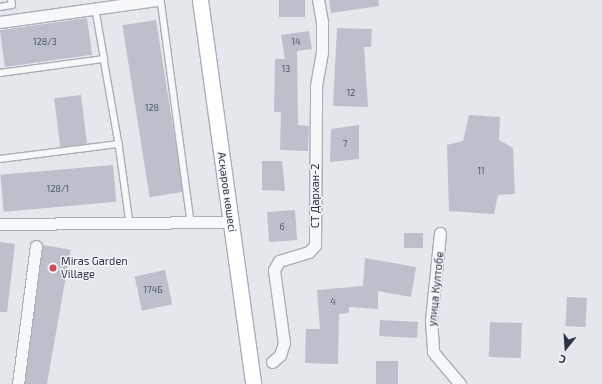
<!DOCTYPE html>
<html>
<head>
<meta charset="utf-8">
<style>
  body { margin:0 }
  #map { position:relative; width:602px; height:384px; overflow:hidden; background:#e4e7ec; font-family:"Exo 2",sans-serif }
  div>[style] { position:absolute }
  .building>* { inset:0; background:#bbc0ca; transform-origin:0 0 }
  .roads { filter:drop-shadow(1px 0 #a9aeb7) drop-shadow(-1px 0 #a9aeb7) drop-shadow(0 1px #a9aeb7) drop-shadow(0 -1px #a9aeb7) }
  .lane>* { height:5.5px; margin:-2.75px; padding:0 2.75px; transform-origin:2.75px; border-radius:2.75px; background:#f7f8fa }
  .street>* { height:11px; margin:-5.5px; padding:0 5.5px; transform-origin:5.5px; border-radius:5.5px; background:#f7f8fa }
  .secondary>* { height:15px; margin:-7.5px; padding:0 7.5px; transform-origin:7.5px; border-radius:7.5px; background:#fff }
  .dots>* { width:11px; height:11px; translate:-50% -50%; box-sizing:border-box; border:2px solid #f4f6f9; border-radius:50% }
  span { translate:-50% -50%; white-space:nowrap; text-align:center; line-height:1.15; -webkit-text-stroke:3px #f4f6f9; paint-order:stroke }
  .number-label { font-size:9px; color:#4f5766 }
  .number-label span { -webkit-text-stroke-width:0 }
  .street-label { font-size:11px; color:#2b3445 }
  .poi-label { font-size:11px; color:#2b3445 }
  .left { translate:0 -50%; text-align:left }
  .north { position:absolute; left:546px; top:328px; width:40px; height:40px; -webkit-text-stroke:3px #f4f6f9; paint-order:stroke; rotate:197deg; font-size:11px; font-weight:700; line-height:16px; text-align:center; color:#2b3445 }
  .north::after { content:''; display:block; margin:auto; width:14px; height:18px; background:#2b3445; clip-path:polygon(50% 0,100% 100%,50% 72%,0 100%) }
</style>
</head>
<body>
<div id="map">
  <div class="building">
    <i style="left:279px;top:0;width:26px;height:17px"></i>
    <i style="clip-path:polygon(329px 0,378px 0,379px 6px,331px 13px)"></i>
    <i style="left:87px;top:18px;width:37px;height:88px;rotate:82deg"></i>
    <i style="left:156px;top:20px;width:174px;height:34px;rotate:81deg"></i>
    <i style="clip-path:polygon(337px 28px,372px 29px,371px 47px,364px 47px,368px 107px,333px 106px)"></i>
    <i style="clip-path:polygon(309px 31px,312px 49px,297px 51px,298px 125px,309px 126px,308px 151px,280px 150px,281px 112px,274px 112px,275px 59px,285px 59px,281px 35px)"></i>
    <i style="left:81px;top:95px;width:49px;height:27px;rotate:83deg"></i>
    <i style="clip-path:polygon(469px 115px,500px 117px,499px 140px,513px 148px,515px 194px,498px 195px,494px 214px,449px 211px,447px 145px,463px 141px)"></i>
    <i style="clip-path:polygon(359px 125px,359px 159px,330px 162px,331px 129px)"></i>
    <i style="clip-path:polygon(262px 161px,282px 161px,285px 191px,262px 190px)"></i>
    <i style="left:113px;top:165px;width:37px;height:113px;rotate:85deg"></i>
    <i style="left:295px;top:210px;width:30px;height:28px;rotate:86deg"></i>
    <i style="left:404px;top:233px;width:19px;height:15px"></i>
    <i style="clip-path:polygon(0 242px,15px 244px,7px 312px,0 312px)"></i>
    <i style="left:43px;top:245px;width:28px;height:140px;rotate:10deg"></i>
    <i style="clip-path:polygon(365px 258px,416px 267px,411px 297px,378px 291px,378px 309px,349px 307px,349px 313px,339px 314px,338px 364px,305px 363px,306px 329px,320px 329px,317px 290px,363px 286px)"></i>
    <i style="left:165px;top:270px;width:35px;height:31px;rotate:78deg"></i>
    <i style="left:567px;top:297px;width:20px;height:29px;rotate:3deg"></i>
    <i style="left:380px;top:320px;width:38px;height:16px;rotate:3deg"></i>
    <i style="left:490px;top:322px;width:32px;height:35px;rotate:2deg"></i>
    <i style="left:376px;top:361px;width:22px;height:23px"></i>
  </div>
  <div class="roads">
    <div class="lane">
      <i style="left:161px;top:0;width:224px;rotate:82.3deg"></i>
      <i style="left:0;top:7px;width:12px;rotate:-9deg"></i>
      <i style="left:12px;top:5px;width:5px;rotate:-101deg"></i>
      <i style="left:104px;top:59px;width:86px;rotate:80deg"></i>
      <i style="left:0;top:73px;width:105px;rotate:-7.7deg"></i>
      <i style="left:104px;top:59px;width:52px;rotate:-100deg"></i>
      <i style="left:0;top:159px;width:120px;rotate:-7.2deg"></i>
      <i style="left:119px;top:144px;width:80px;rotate:82.1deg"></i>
    </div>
    <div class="street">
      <i style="left:0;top:22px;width:158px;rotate:-8deg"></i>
      <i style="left:0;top:224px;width:231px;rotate:-0.5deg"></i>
      <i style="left:440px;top:233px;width:87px;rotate:95.9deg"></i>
      <i style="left:431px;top:320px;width:32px;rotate:86deg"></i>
      <i style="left:433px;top:352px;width:42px;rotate:49.8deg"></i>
      <i style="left:272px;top:362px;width:11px;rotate:-41deg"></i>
      <i style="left:280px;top:355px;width:13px;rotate:-72deg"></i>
      <i style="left:284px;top:343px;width:74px;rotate:-97.8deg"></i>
      <i style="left:274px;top:270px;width:10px;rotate:-61deg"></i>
      <i style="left:279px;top:261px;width:31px;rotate:-17deg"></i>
      <i style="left:309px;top:252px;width:9px;rotate:-49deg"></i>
      <i style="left:315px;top:245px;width:159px;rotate:-89.6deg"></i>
      <i style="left:316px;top:86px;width:35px;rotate:-80deg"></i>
      <i style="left:322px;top:52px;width:30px;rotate:-90deg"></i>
      <i style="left:322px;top:22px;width:22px;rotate:-100deg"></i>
      <i style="left:18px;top:384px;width:139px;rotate:-82.6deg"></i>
    </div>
    <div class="secondary">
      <i style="left:200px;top:0;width:388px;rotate:82.1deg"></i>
    </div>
  </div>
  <div class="dots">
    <i style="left:53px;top:268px;background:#d1495b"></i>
  </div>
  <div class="number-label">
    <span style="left:45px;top:42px">128/3</span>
    <span style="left:296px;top:42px">14</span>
    <span style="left:286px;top:69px">13</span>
    <span style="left:351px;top:93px">12</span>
    <span style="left:152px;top:108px">128</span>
    <span style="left:345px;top:144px">7</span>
    <span style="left:481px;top:171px">11</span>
    <span style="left:58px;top:189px">128/1</span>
    <span style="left:282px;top:227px">6</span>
    <span style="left:153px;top:290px">174Б</span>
    <span style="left:333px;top:302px">4</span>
  </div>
  <div class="street-label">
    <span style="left:227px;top:192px;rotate:82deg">Асқаров көшесі</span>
    <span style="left:315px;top:196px;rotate:-90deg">СТ Дархан-2</span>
    <span style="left:436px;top:289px;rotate:-84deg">улица Култобе</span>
  </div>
  <div class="poi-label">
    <span class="left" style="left:61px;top:268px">Miras Garden<br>Village</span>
  </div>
  <div class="north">С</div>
</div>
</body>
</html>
